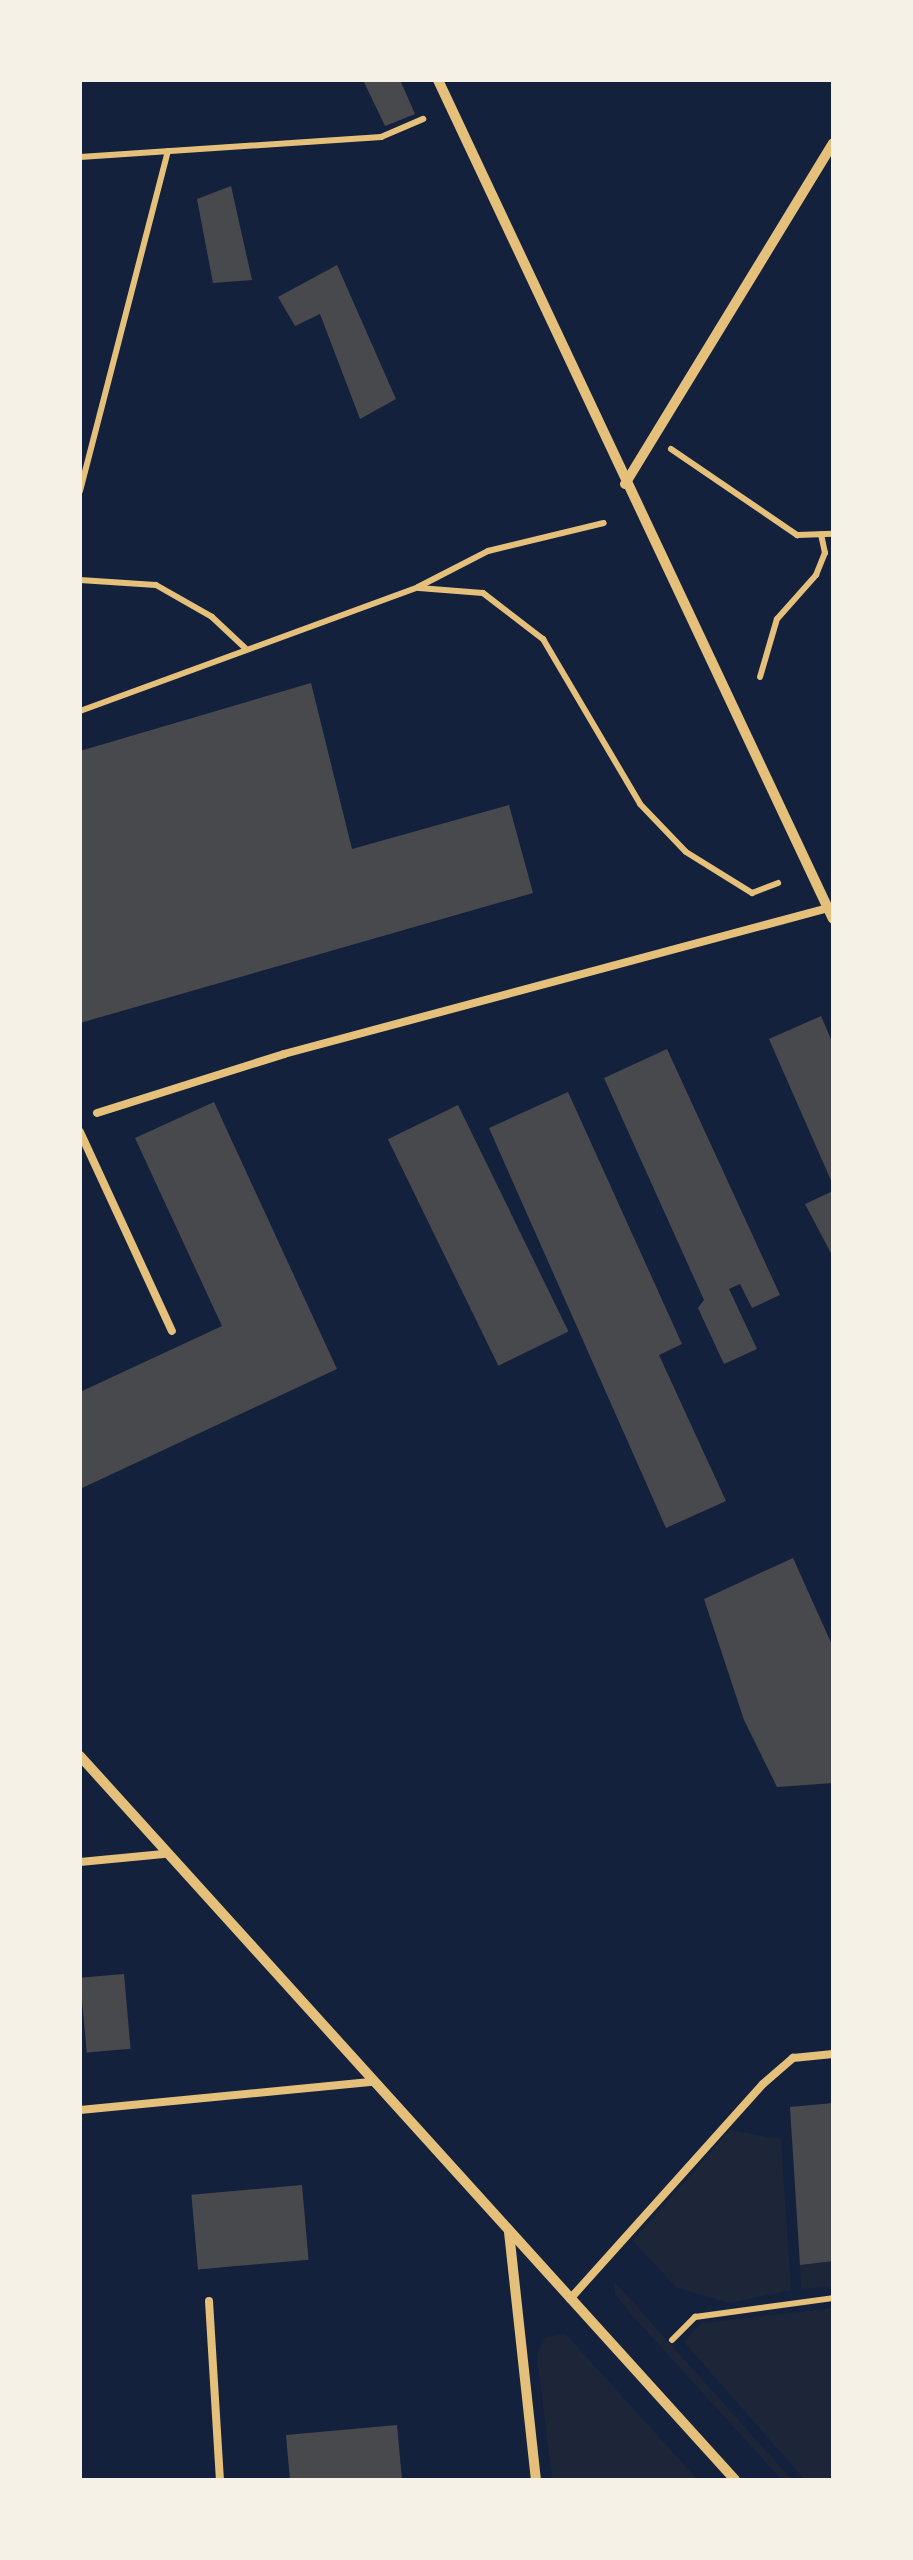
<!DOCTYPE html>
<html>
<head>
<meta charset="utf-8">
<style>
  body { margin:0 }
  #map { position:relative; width:913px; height:2560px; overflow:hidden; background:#14213d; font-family:Commissioner,sans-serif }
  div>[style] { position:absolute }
  .green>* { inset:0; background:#1d2539 }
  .building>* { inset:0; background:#48494c; transform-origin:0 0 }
  .path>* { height:6px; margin:-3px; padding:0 3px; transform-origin:3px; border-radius:3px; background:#e5c07b }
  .service>* { height:8px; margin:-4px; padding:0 4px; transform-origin:4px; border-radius:4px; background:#e5c07b }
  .minor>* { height:10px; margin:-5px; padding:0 5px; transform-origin:5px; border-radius:5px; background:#e5c07b }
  span { translate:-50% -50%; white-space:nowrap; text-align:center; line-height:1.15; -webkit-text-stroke:10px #f6f1e7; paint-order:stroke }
  .frame { position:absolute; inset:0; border:82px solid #f6f1e7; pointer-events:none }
</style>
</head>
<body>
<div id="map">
  <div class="green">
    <i style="clip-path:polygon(730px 2130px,781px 2139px,791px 2290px,730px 2303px,677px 2288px,633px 2241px)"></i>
    <i style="clip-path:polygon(833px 2261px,833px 2286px,801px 2289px,800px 2265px)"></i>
    <i style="clip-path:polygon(614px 2281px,792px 2480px,782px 2480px,630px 2313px,615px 2294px)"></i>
    <i style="clip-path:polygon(833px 2308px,833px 2480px,805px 2480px,684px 2342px,702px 2323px)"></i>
    <i style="clip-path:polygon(565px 2334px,571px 2340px,698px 2480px,552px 2480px,537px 2355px,546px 2337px)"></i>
  </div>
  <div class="building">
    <i style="clip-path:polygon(363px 80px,400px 80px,415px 114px,385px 126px)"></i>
    <i style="clip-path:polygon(231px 186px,252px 280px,213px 283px,197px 199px)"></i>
    <i style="clip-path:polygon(337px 265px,396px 399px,360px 419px,320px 314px,295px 326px,278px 297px)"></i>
    <i style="clip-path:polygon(311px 683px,352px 849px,509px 805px,533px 893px,80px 1023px,80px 751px)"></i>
    <i style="clip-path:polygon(821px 1016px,833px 1044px,833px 1185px,769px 1039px)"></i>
    <i style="clip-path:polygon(667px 1049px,780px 1295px,752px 1308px,740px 1284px,729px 1289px,757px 1349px,724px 1364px,698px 1308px,704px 1300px,604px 1078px)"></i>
    <i style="clip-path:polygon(568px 1092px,682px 1344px,659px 1355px,726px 1501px,666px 1528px,489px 1128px)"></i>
    <i style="clip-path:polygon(214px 1102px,337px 1369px,80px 1489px,80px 1392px,222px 1326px,135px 1138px)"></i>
    <i style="left:458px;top:1105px;width:252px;height:78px;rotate:64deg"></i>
    <i style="clip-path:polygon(833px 1191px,833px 1257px,805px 1204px)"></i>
    <i style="clip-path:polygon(793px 1558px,833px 1647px,833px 1783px,777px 1787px,744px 1720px,704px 1599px)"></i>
    <i style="left:124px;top:1974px;width:75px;height:44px;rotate:85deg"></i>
    <i style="clip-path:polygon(833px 2103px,833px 2261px,800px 2265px,790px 2107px)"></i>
    <i style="left:302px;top:2185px;width:75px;height:111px;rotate:85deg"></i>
    <i style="clip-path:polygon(397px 2425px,402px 2480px,290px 2480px,286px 2435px)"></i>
  </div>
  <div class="path">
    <i style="left:80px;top:157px;width:302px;rotate:-3.8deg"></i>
    <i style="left:381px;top:137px;width:46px;rotate:-23.2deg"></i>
    <i style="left:671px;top:449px;width:153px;rotate:34.3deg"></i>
    <i style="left:797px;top:535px;width:36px;rotate:-2deg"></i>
    <i style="left:80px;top:491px;width:351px;rotate:-75.5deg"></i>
    <i style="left:80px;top:580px;width:76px;rotate:3.8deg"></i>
    <i style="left:156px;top:585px;width:64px;rotate:29.7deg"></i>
    <i style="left:212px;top:617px;width:45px;rotate:43.2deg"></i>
    <i style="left:419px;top:588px;width:64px;rotate:4.5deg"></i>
    <i style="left:483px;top:593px;width:76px;rotate:37.5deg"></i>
    <i style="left:543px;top:639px;width:191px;rotate:59.5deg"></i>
    <i style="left:640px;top:804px;width:66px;rotate:46.2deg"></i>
    <i style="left:686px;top:852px;width:78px;rotate:31.8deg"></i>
    <i style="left:752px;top:893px;width:28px;rotate:-21deg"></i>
    <i style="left:760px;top:677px;width:60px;rotate:-73.7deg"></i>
    <i style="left:777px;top:619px;width:59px;rotate:-48.4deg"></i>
    <i style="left:816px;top:575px;width:24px;rotate:-68deg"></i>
    <i style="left:825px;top:553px;width:19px;rotate:-102deg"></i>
    <i style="left:80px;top:711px;width:360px;rotate:-20.1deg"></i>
    <i style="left:418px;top:587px;width:79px;rotate:-27.2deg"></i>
    <i style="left:488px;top:551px;width:119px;rotate:-13.6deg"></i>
    <i style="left:672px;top:2340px;width:33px;rotate:-45deg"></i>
    <i style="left:695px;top:2317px;width:139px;rotate:-7.8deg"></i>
  </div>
  <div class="service">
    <i style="left:97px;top:1113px;width:196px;rotate:-17.5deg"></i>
    <i style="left:284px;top:1054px;width:563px;rotate:-15.02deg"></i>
    <i style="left:80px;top:1132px;width:219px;rotate:65.2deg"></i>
    <i style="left:80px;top:1862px;width:84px;rotate:-5.4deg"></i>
    <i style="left:80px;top:2110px;width:294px;rotate:-5.5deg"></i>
    <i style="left:570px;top:2299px;width:289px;rotate:-48.1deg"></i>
    <i style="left:763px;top:2084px;width:40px;rotate:-41deg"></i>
    <i style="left:793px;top:2058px;width:40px;rotate:-5.7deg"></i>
    <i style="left:209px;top:2301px;width:179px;rotate:86.5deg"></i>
  </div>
  <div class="minor">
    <i style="left:438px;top:80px;width:927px;rotate:64.79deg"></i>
    <i style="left:625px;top:484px;width:399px;rotate:-58.6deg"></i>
    <i style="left:80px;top:1756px;width:976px;rotate:47.86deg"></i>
    <i style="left:509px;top:2232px;width:249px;rotate:83.8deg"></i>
  </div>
  <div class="frame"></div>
</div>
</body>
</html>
